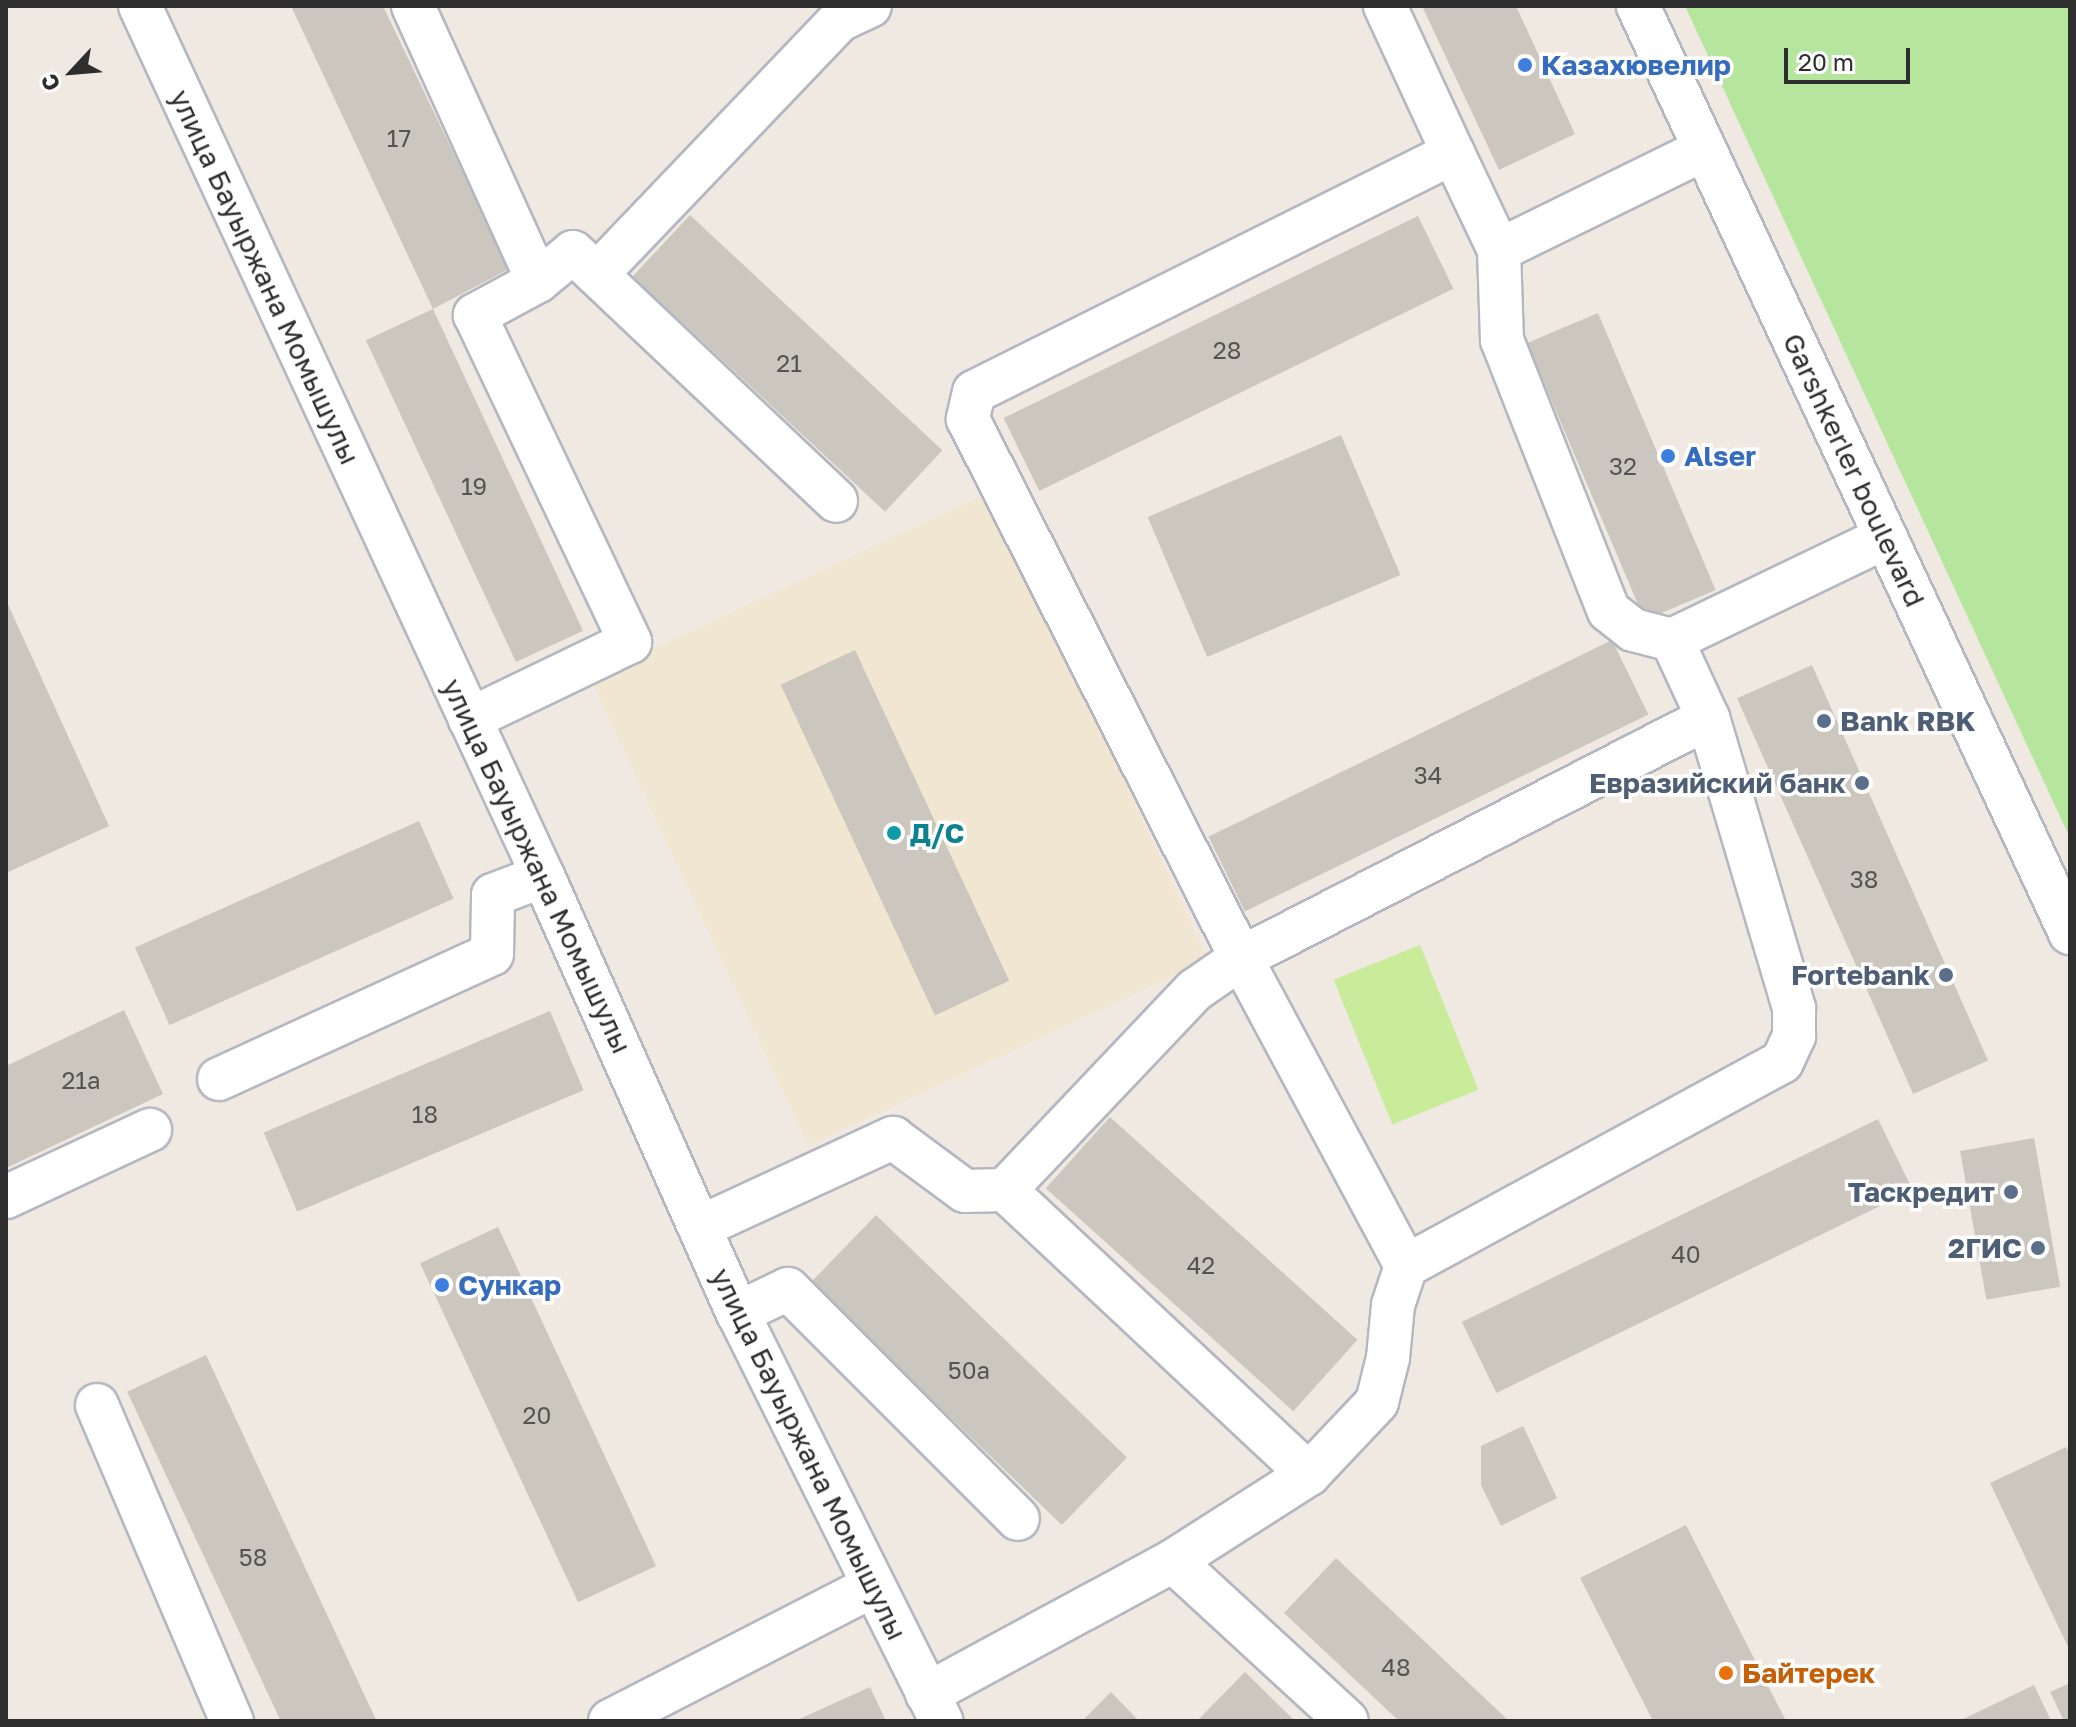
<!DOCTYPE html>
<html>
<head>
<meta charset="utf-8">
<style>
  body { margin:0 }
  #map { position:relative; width:2076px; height:1727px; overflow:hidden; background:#efe9e1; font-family:"Golos Text",sans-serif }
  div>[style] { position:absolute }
  .education>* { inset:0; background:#f0e6d1; transform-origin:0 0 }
  .green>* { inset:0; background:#b6e59e }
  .pitch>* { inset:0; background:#c9ec9a; transform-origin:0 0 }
  .building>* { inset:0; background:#cbc7bf; transform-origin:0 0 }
  .roads { filter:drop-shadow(2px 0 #b4b7c1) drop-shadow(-2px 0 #b4b7c1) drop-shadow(0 2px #b4b7c1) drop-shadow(0 -2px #b4b7c1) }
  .minor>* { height:42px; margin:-21px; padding:0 21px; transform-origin:21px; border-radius:21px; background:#fff }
  .dots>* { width:22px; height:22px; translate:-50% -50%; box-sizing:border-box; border:4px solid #fff; border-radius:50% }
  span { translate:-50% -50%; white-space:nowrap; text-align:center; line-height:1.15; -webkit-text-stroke:7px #fff; paint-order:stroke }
  .number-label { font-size:24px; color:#555452 }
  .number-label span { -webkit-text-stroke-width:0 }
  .shop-label { font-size:28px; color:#366cbe; font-weight:700 }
  .left { translate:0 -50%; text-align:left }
  .street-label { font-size:28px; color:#2e2e2e }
  .service-label { font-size:28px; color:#4e5e75; font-weight:700 }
  .right { translate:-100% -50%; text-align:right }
  .culture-label { font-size:28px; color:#0d838f; font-weight:700 }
  .food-label { font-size:28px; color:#c56008; font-weight:700 }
  .frame { position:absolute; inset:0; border:8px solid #2e2e2e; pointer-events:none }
  .north { position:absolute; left:32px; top:32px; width:80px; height:80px; -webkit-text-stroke:6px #fff; paint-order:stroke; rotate:244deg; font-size:22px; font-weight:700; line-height:32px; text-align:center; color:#2e2e2e }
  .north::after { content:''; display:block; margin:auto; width:28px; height:36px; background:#2e2e2e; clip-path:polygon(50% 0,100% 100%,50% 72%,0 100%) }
  .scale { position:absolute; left:1784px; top:48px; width:126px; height:36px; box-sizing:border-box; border:4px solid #2e2e2e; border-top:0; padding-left:10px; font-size:24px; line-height:28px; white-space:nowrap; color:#2e2e2e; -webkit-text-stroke:6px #fff; paint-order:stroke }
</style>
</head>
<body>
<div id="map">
  <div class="education">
    <i style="left:990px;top:492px;width:516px;height:441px;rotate:65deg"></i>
  </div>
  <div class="green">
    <i style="clip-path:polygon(1685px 6px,2070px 6px,2070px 838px)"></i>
  </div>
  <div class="pitch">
    <i style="left:1420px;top:945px;width:156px;height:93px;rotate:68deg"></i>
  </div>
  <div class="building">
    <i style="clip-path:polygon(291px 6px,383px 6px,509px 269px,433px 309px)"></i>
    <i style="clip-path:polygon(1422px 6px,1516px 6px,1575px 134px,1499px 170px)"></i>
    <i style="left:690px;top:215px;width:345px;height:84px;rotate:43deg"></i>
    <i style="left:1418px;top:216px;width:81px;height:461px;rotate:64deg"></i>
    <i style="left:433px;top:309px;width:355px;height:74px;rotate:65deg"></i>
    <i style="left:1598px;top:313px;width:301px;height:77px;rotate:67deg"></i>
    <i style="left:1341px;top:435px;width:152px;height:210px;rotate:67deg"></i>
    <i style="clip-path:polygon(6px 600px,109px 826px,6px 873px)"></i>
    <i style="left:1612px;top:640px;width:83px;height:449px;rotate:64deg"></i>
    <i style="left:855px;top:650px;width:365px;height:82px;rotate:65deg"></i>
    <i style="left:1812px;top:665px;width:433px;height:82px;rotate:66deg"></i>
    <i style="left:419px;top:821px;width:85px;height:311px;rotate:66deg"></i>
    <i style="clip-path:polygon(124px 1010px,163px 1094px,6px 1168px,6px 1066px)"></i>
    <i style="left:550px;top:1011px;width:86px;height:311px;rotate:67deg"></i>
    <i style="left:1110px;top:1117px;width:333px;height:96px;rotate:42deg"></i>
    <i style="left:1878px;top:1119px;width:79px;height:463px;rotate:64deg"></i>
    <i style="left:2034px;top:1138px;width:151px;height:75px;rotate:80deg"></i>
    <i style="left:876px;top:1215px;width:349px;height:94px;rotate:44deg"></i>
    <i style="left:498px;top:1227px;width:374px;height:86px;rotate:65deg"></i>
    <i style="left:206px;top:1355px;width:404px;height:87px;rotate:65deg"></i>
    <i style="clip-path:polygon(1523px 1426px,1557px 1498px,1501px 1526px,1481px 1485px,1481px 1446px)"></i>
    <i style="clip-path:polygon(2066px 1447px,2070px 1455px,2070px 1651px,1990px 1483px)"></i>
    <i style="clip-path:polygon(1686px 1525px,1786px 1721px,1653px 1721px,1580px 1578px)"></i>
    <i style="clip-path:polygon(1336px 1558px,1509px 1721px,1399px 1721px,1284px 1613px)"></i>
    <i style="clip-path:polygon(1245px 1672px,1295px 1721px,1197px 1721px)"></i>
    <i style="clip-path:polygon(2070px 1683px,2070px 1721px,2064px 1721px,2050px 1692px)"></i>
    <i style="clip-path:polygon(2034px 1685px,2051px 1721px,1959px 1721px)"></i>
    <i style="clip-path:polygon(870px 1687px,886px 1721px,795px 1721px)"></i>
    <i style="clip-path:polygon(1111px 1692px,1139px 1721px,1082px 1721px)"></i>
  </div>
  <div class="roads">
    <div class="minor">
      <i style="left:140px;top:6px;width:959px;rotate:65.15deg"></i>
      <i style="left:543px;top:876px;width:479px;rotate:66deg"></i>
      <i style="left:738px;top:1313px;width:456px;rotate:63.5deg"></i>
      <i style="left:413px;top:6px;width:302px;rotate:65.6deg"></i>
      <i style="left:538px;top:281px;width:72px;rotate:151.6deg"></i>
      <i style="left:475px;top:315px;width:362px;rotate:64.6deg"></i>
      <i style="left:630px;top:642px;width:178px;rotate:154.3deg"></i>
      <i style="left:1385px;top:6px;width:162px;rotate:65.2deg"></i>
      <i style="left:1453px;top:153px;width:535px;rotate:153.48deg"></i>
      <i style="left:974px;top:392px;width:28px;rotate:103deg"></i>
      <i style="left:968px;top:419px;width:604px;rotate:63.14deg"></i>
      <i style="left:1241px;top:958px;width:525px;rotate:-27.2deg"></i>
      <i style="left:1638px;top:6px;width:1023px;rotate:65.01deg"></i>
      <i style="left:1453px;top:153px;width:107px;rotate:64.6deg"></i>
      <i style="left:1499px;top:250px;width:229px;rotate:-26.1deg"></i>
      <i style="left:1499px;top:250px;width:90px;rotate:88.1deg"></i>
      <i style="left:1502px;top:340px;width:291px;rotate:68.5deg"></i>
      <i style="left:1609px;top:611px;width:31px;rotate:38deg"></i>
      <i style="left:1633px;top:630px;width:40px;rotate:14.4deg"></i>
      <i style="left:597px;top:274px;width:352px;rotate:-46.3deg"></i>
      <i style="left:840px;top:20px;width:33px;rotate:-25deg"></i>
      <i style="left:538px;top:281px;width:45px;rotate:-39.6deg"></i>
      <i style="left:573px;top:252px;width:362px;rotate:43.4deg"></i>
      <i style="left:219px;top:1079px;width:300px;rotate:-24.6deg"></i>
      <i style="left:492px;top:954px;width:59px;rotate:-89deg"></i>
      <i style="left:493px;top:895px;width:53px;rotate:-20.8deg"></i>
      <i style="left:1005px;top:1190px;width:276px;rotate:-46.5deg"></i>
      <i style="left:1195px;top:990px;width:56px;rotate:-34.8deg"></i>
      <i style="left:1241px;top:958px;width:349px;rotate:61.8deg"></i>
      <i style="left:6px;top:1197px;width:159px;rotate:-25deg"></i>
      <i style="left:700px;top:1227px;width:213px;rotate:-24.8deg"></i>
      <i style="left:893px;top:1138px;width:89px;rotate:36.4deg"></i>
      <i style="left:965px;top:1191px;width:40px;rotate:-1.4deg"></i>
      <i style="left:1005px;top:1190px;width:416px;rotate:43.1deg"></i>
      <i style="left:738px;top:1313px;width:55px;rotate:-25.6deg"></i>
      <i style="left:788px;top:1289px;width:325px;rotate:45deg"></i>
      <i style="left:97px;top:1405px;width:344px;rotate:66.9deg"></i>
      <i style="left:1173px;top:1561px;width:236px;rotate:42.6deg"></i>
      <i style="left:927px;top:1694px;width:280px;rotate:-28.4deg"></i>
      <i style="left:1173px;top:1561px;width:161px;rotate:-32.6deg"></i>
      <i style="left:1309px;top:1474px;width:99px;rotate:-46.6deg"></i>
      <i style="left:1377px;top:1402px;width:45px;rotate:-76deg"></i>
      <i style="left:1388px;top:1358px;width:53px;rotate:-84.6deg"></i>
      <i style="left:1393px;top:1305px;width:41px;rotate:-71.6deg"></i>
      <i style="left:1406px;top:1266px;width:428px;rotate:-28.5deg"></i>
      <i style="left:1782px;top:1062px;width:29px;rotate:-65deg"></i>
      <i style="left:1794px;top:1036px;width:28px;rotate:-90deg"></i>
      <i style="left:1794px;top:1008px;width:302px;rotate:-106.5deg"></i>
      <i style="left:1708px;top:718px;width:86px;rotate:-114.8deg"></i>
      <i style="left:1672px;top:640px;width:237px;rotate:-25.7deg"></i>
      <i style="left:610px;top:1721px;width:293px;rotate:-27.2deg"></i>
    </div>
  </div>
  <div class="dots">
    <i style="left:1525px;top:65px;background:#3f7fe0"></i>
    <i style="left:1668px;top:456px;background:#3f7fe0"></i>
    <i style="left:1824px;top:721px;background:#5c6f8a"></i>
    <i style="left:1862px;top:783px;background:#5c6f8a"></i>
    <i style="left:894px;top:833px;background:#0f9aa8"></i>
    <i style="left:1946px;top:975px;background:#5c6f8a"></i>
    <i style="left:2011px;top:1192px;background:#5c6f8a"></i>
    <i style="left:2038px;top:1248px;background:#5c6f8a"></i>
    <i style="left:442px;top:1285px;background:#3f7fe0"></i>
    <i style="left:1726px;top:1673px;background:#e8710a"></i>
  </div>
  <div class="number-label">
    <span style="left:399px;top:138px">17</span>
    <span style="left:1227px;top:350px">28</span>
    <span style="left:789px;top:363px">21</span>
    <span style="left:1623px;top:466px">32</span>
    <span style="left:474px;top:486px">19</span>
    <span style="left:1428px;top:775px">34</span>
    <span style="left:1864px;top:879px">38</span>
    <span style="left:81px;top:1080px">21а</span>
    <span style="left:425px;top:1114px">18</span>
    <span style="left:1686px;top:1254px">40</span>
    <span style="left:1201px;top:1265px">42</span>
    <span style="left:969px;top:1370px">50а</span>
    <span style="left:537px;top:1415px">20</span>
    <span style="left:253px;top:1557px">58</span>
    <span style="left:1396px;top:1667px">48</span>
  </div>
  <div class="shop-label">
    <span class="left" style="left:1541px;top:65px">Казахювелир</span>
    <span class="left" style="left:1684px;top:456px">Alser</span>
    <span class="left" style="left:458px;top:1285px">Сункар</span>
  </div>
  <div class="street-label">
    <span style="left:265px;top:277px;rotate:65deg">улица Бауыржана Момышулы</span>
    <span style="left:1854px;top:470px;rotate:65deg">Garshkerler boulevard</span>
    <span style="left:537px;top:866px;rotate:65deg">улица Бауыржана Момышулы</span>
    <span style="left:809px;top:1454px;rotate:64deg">улица Бауыржана Момышулы</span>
  </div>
  <div class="service-label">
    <span class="left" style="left:1840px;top:721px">Bank RBK</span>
    <span class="right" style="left:1846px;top:783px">Евразийский банк</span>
    <span class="right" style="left:1930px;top:975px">Fortebank</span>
    <span class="right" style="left:1995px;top:1192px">Таскредит</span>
    <span class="right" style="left:2022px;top:1248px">2ГИС</span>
  </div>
  <div class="culture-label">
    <span class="left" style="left:910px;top:833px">Д/С</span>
  </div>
  <div class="food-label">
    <span class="left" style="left:1742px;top:1673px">Байтерек</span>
  </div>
  <div class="frame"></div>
  <div class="north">С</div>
  <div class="scale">20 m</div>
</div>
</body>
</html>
